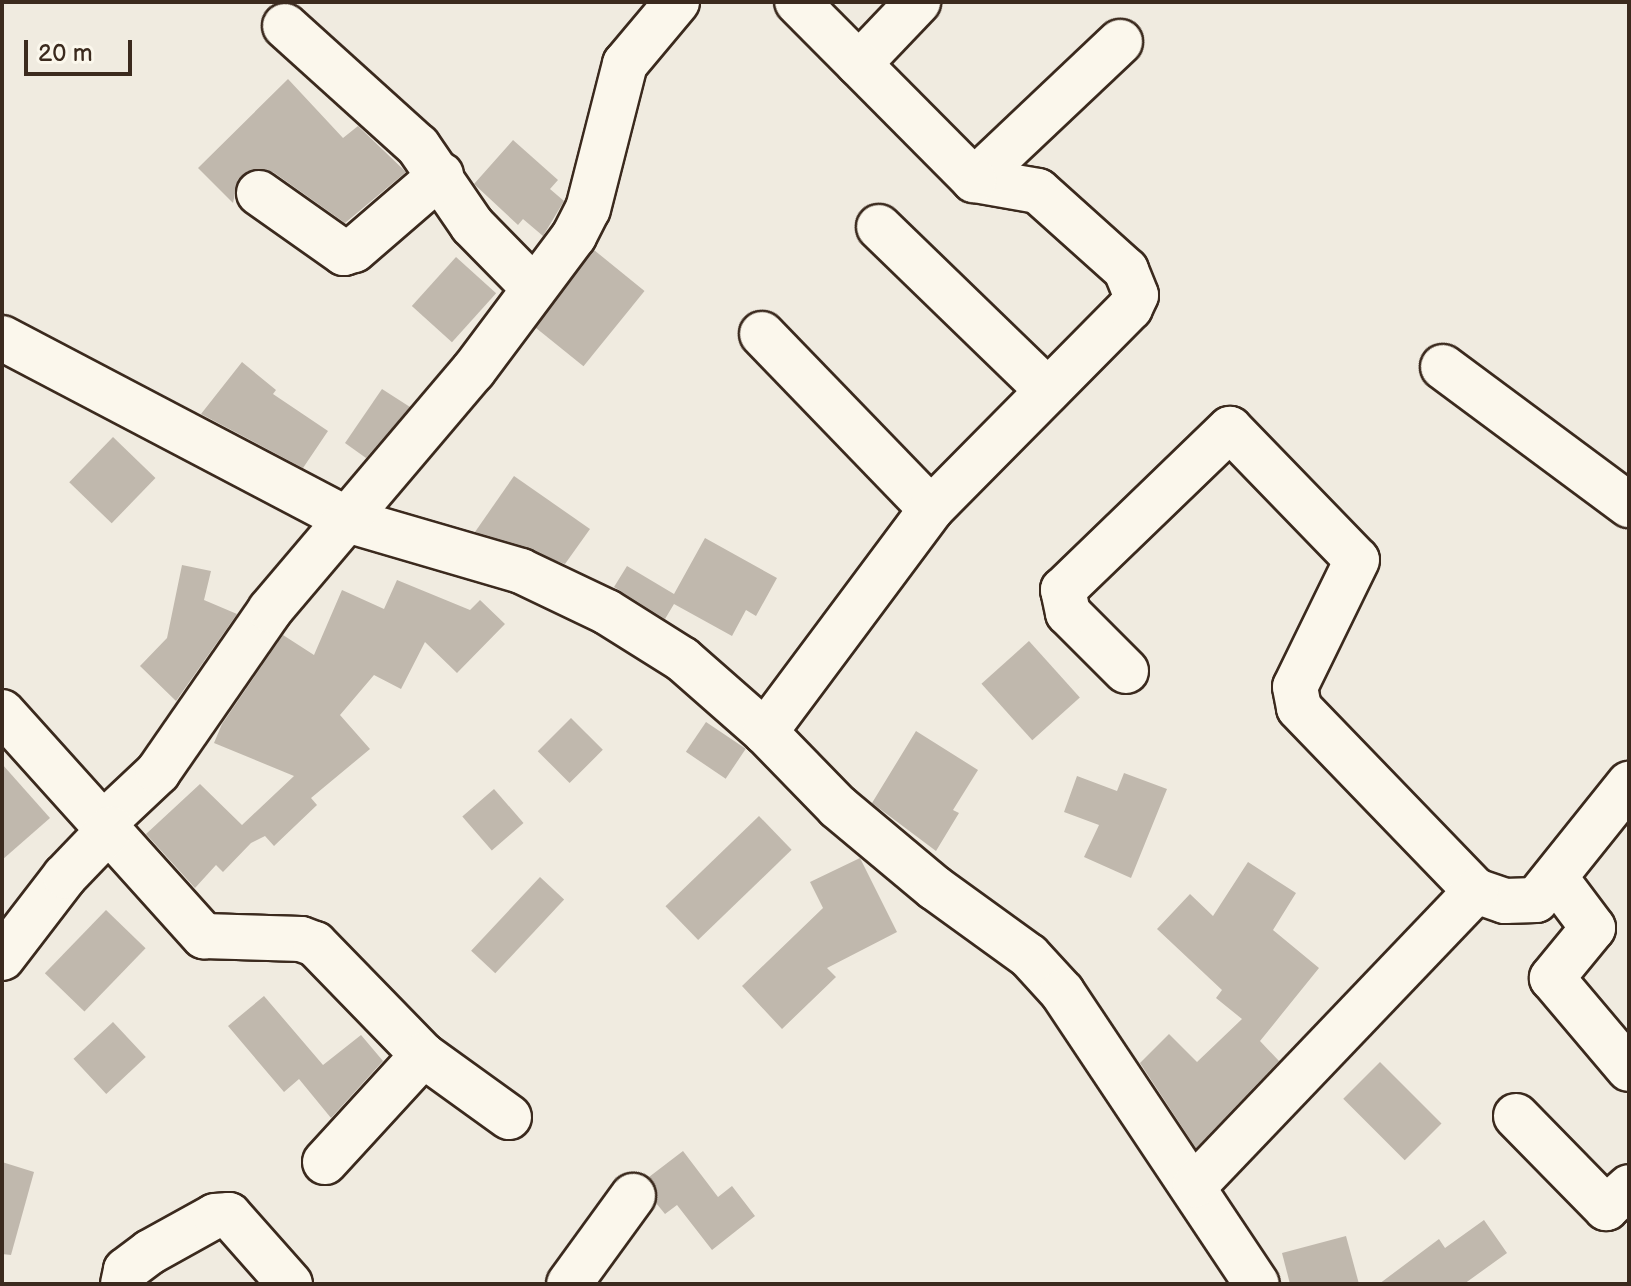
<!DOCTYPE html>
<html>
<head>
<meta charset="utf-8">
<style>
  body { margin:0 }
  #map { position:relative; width:1631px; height:1286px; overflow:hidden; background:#f0ebe0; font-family:"Balsamiq Sans",sans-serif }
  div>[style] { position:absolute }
  .building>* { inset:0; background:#c0b8ad; transform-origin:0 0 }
  .roads { filter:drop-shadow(2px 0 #3b2a1e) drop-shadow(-2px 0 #3b2a1e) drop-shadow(0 2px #3b2a1e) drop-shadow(0 -2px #3b2a1e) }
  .minor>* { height:44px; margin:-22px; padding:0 22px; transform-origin:22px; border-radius:22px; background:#fbf7ec }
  span { translate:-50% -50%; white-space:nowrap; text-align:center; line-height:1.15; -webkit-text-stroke:7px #fbf7ec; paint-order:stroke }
  .frame { position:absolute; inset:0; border:4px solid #3b2a1e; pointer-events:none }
  .scale { position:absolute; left:24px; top:40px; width:108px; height:36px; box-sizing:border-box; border:4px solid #3b2a1e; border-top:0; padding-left:10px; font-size:24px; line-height:28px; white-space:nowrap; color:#3b2a1e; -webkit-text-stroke:6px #fbf7ec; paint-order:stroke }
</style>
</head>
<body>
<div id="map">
  <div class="building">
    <i style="clip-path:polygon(288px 79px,343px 138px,358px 126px,406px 172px,345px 223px,273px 172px,248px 171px,238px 179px,233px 203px,198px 168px)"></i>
    <i style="clip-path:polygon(513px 140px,558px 180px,550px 189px,564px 201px,543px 236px,523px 219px,518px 225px,474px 184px)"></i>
    <i style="left:594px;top:250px;width:65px;height:97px;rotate:39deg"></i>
    <i style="left:456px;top:257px;width:54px;height:66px;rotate:42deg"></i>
    <i style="clip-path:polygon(242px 362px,276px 390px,273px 394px,328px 431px,303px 468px,201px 414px)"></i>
    <i style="clip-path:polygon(382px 389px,410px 407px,366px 458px,345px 443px)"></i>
    <i style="left:113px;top:437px;width:59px;height:63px;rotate:44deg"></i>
    <i style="clip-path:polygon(514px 476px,590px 529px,565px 564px,475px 532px)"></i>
    <i style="clip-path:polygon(705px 538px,777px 578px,756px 616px,746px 610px,732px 636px,674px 604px,665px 619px,614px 587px,627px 566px,674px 594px)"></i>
    <i style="clip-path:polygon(182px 565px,211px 571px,204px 600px,237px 614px,176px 701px,140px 666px,167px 638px)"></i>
    <i style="clip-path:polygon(397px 580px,470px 610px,480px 600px,505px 624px,457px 673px,425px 642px,401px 689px,374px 675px,340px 715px,370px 749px,311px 798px,317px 805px,274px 846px,265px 836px,251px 843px,223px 872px,216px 865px,195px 888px,146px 834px,200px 784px,242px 825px,294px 776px,214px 743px,222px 724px,283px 635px,314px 655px,342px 590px,384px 609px)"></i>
    <i style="left:1029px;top:641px;width:76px;height:64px;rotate:48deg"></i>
    <i style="left:571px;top:718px;width:45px;height:47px;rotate:45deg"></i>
    <i style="left:706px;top:722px;width:48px;height:36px;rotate:34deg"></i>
    <i style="clip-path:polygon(916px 731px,978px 770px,953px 810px,959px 813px,936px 851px,872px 803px)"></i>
    <i style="clip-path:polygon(2px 764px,50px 818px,2px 860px)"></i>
    <i style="clip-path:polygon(1124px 773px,1167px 789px,1131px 878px,1084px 857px,1099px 825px,1064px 812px,1077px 776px,1117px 791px)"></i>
    <i style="left:494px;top:789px;width:45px;height:42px;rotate:49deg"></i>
    <i style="left:759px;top:816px;width:47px;height:130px;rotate:46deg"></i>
    <i style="clip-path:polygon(860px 858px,897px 932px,827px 968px,836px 977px,782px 1029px,742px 986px,823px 908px,810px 882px)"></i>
    <i style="clip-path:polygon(1248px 862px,1296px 893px,1273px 930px,1319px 968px,1260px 1041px,1279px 1061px,1196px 1148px,1140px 1063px,1169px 1034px,1197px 1062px,1242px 1019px,1216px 998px,1222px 990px,1157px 929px,1190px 894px,1213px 916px)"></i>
    <i style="left:540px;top:877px;width:33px;height:101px;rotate:43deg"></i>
    <i style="left:106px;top:910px;width:55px;height:88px;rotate:44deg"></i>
    <i style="clip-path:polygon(264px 996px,323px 1065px,361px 1035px,383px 1061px,331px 1118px,299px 1079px,284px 1092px,228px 1026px)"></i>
    <i style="left:113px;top:1022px;width:48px;height:54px;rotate:47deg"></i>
    <i style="left:1380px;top:1062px;width:87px;height:52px;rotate:45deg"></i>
    <i style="clip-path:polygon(683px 1151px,718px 1197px,732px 1186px,755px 1216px,712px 1250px,677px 1205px,665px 1214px,656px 1203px,656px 1187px,649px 1177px)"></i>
    <i style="clip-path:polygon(2px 1162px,34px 1172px,11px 1255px,2px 1254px)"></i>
    <i style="clip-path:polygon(1484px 1220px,1507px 1253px,1464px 1284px,1379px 1284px,1439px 1239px,1445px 1248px)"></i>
    <i style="clip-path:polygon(1346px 1236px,1359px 1284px,1290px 1284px,1282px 1253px)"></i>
  </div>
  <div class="roads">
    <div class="minor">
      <i style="left:285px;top:26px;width:179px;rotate:42.1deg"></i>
      <i style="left:418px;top:146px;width:96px;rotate:55.6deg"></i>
      <i style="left:472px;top:225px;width:87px;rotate:45.5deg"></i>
      <i style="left:859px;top:64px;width:86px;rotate:-46.4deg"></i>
      <i style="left:974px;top:180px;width:201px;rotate:-43.4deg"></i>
      <i style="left:259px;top:193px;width:104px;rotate:35.2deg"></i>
      <i style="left:344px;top:253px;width:10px;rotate:-17deg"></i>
      <i style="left:354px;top:250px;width:115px;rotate:-40.8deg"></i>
      <i style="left:879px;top:227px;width:235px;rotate:44.1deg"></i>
      <i style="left:762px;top:334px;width:243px;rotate:46deg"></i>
      <i style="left:2px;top:338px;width:393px;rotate:27.7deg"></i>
      <i style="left:350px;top:521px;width:178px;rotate:16.3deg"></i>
      <i style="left:521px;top:571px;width:95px;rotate:25.5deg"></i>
      <i style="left:607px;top:612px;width:89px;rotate:32.1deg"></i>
      <i style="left:682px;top:659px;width:111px;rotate:41.3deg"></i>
      <i style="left:765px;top:732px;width:105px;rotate:45.8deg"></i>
      <i style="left:838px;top:807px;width:126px;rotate:39.9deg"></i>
      <i style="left:935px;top:888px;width:116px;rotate:35.9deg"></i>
      <i style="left:1029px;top:956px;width:49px;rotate:47.5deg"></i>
      <i style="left:1062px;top:992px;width:351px;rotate:56.3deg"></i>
      <i style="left:1443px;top:367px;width:232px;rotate:36.6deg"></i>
      <i style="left:1126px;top:671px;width:82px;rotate:-135deg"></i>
      <i style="left:1068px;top:613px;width:24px;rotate:-102deg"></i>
      <i style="left:1063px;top:590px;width:232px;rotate:-44deg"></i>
      <i style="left:1230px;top:429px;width:182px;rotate:45.9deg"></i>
      <i style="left:1357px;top:560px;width:141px;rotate:116deg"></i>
      <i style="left:1295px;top:687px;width:21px;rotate:79deg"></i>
      <i style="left:1299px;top:708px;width:255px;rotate:46deg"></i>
      <i style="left:1476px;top:891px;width:31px;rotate:19deg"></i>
      <i style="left:1505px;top:901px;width:31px;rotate:-2deg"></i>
      <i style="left:1536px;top:900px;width:149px;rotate:-51.3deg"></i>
      <i style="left:2px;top:712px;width:302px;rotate:48deg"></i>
      <i style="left:204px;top:936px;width:97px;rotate:1.8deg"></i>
      <i style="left:301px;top:939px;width:15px;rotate:20deg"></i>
      <i style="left:315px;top:944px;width:155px;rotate:45.8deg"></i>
      <i style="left:423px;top:1055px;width:106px;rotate:35.8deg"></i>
      <i style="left:765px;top:732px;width:278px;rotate:-53.3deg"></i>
      <i style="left:931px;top:509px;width:283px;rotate:-45.3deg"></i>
      <i style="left:1130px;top:308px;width:14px;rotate:-65deg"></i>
      <i style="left:1136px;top:295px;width:27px;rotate:-112deg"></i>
      <i style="left:1126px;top:270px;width:118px;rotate:-138.1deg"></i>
      <i style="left:1038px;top:191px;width:65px;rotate:-170.2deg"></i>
      <i style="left:974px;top:180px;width:251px;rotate:-134.8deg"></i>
      <i style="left:105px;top:822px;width:73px;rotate:-43.3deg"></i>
      <i style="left:158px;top:772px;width:197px;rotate:-55.3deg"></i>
      <i style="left:270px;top:610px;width:314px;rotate:-49.7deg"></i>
      <i style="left:473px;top:371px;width:169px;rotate:-53.2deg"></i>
      <i style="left:574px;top:236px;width:30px;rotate:-63deg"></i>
      <i style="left:588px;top:209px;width:150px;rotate:-75.7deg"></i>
      <i style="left:625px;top:64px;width:81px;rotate:-50deg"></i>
      <i style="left:1557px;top:880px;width:60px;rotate:53.1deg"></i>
      <i style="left:1593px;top:928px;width:65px;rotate:129.4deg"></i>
      <i style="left:1552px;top:978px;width:119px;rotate:49.8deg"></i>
      <i style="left:2px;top:958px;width:103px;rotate:-52.5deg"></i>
      <i style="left:65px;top:876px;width:66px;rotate:-46.2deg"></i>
      <i style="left:1516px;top:1116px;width:129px;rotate:45.6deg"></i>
      <i style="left:1606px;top:1208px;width:31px;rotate:-42deg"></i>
      <i style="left:325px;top:1162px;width:145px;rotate:-47.5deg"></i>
      <i style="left:1195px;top:1185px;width:407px;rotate:-46.3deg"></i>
      <i style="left:123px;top:1284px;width:14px;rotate:-78deg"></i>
      <i style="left:126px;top:1270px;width:30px;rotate:-37deg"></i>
      <i style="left:150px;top:1252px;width:74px;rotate:-29deg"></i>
      <i style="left:215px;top:1216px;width:14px;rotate:-4deg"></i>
      <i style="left:229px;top:1215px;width:92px;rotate:48.5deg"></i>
      <i style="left:569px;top:1284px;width:109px;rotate:-54deg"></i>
    </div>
  </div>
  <div class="frame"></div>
  <div class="scale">20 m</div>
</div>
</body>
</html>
